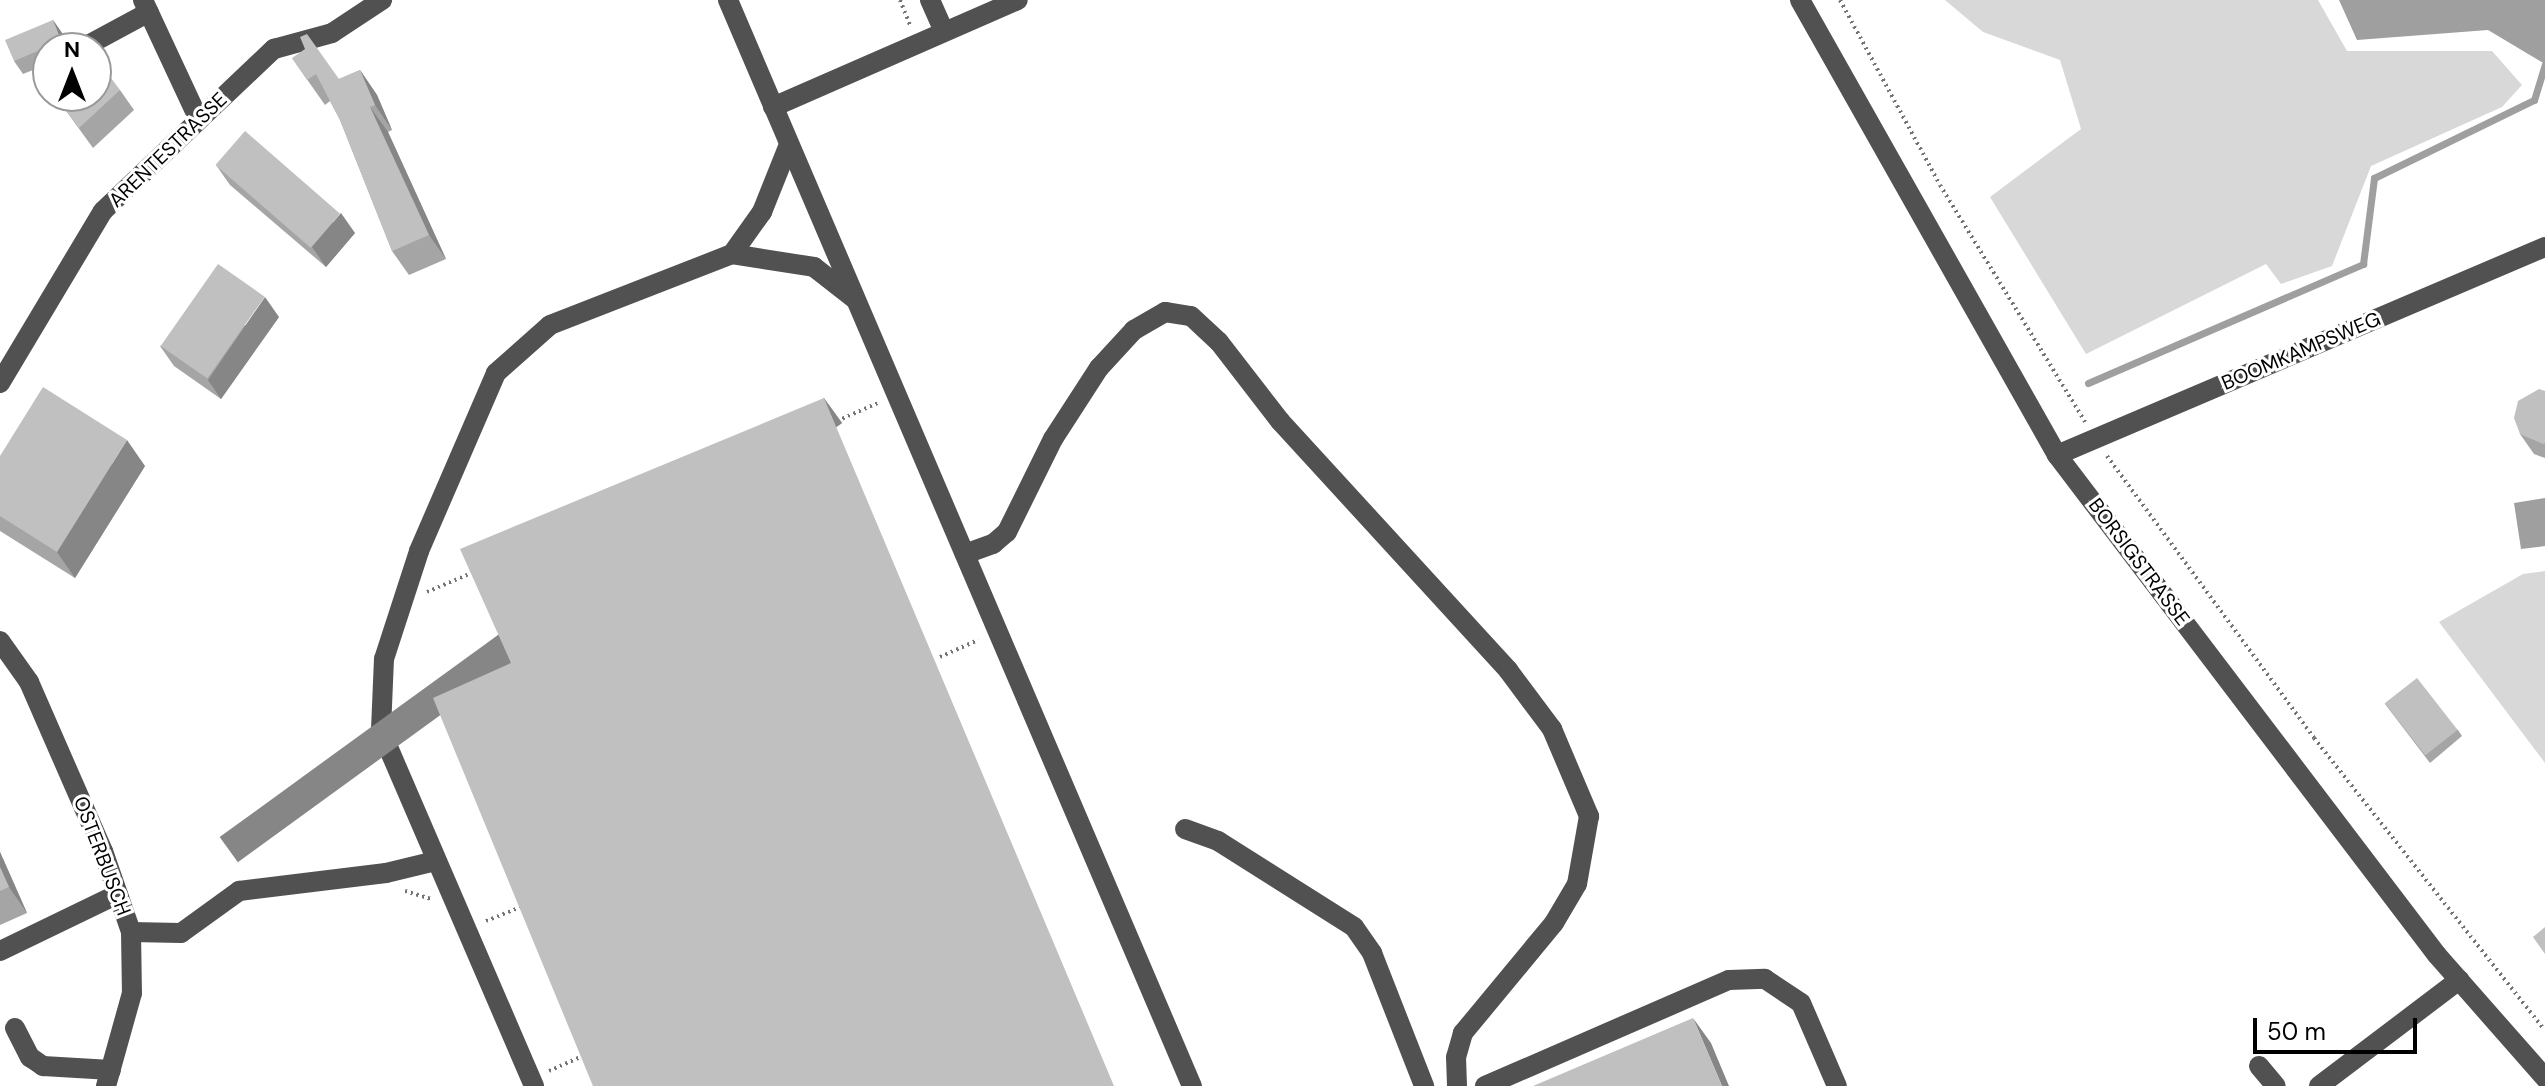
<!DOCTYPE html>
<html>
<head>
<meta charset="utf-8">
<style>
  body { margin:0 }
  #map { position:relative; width:2545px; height:1086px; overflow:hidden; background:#fff; font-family:"DM Sans",sans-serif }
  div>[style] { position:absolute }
  .green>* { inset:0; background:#d8d8d8 }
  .water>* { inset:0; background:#9f9f9f }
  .stream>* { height:7px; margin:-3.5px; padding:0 3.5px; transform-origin:3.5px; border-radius:3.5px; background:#9f9f9f }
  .path>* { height:4px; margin-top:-2px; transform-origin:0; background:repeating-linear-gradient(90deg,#737373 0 2px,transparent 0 6px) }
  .minor>* { height:20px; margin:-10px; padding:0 10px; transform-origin:10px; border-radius:10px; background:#515151 }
  .wall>* { inset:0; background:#a5a5a5 }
  .shaded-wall>* { inset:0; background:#868686; transform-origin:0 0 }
  .building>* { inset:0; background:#c0c0c0; transform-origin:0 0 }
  span { translate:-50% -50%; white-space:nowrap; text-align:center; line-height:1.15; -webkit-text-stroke:6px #fff; paint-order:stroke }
  .street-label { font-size:20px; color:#000 }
  .north { position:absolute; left:32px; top:32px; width:80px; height:80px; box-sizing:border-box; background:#fff; border:2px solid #999; border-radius:50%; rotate:0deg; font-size:22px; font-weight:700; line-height:32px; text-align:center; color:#000 }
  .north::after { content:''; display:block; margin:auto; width:28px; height:36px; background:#000; clip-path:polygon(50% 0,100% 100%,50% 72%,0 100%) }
  .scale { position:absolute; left:2253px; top:1018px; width:164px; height:36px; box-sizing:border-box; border:4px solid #000; border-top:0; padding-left:10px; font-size:24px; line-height:28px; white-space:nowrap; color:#000; -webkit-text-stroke:6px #fff; paint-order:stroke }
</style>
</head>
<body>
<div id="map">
  <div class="green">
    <i style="clip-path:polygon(1945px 0,2318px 0,2347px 51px,2492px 51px,2522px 85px,2502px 107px,2371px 166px,2332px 266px,2281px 284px,2266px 264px,2086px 354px,1990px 197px,2081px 129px,2060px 60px,1983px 32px)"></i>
    <i style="clip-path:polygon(2545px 571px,2545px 763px,2439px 622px,2523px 574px)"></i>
  </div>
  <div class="water">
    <i style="clip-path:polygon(2339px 0,2545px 0,2545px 64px,2488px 30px,2357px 40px)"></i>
    <i style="clip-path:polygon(2545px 498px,2545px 546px,2521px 549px,2514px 503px)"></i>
  </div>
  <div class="stream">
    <i style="left:2088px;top:383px;width:300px;rotate:-23.4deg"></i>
    <i style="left:2363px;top:264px;width:87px;rotate:-82.7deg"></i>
    <i style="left:2374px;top:178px;width:178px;rotate:-26deg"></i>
    <i style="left:2534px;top:100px;width:38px;rotate:-73deg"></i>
  </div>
  <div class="path">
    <i style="left:900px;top:0;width:29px;rotate:68deg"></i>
    <i style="left:1840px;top:0;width:210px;rotate:61.6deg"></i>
    <i style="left:1940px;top:185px;width:278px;rotate:58.5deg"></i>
    <i style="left:837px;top:421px;width:47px;rotate:-23.8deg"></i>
    <i style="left:2107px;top:456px;width:350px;rotate:53.7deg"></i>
    <i style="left:2314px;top:738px;width:372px;rotate:51.7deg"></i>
    <i style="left:427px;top:592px;width:51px;rotate:-23.1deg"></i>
    <i style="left:940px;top:657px;width:42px;rotate:-24.1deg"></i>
    <i style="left:405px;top:891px;width:27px;rotate:17deg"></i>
    <i style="left:486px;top:921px;width:40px;rotate:-22deg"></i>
    <i style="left:549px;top:1071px;width:39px;rotate:-24deg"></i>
  </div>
  <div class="minor">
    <i style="left:143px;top:0;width:132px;rotate:65deg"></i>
    <i style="left:728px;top:0;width:1181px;rotate:66.87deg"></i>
    <i style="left:930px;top:0;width:34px;rotate:66deg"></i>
    <i style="left:1800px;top:0;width:523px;rotate:60.54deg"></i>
    <i style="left:2057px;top:455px;width:628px;rotate:52.77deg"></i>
    <i style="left:2437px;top:955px;width:164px;rotate:48.7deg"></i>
    <i style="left:88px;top:45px;width:69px;rotate:-28.4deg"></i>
    <i style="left:773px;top:107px;width:267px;rotate:-23.6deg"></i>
    <i style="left:732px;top:254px;width:52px;rotate:-54.5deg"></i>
    <i style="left:762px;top:212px;width:70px;rotate:-68.2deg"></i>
    <i style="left:0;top:383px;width:200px;rotate:-59.1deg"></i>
    <i style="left:103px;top:211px;width:236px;rotate:-43.5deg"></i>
    <i style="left:274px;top:49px;width:60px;rotate:-15.4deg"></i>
    <i style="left:332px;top:33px;width:60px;rotate:-33.4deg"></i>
    <i style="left:2057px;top:455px;width:530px;rotate:-23.09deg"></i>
    <i style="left:965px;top:554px;width:30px;rotate:-20deg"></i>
    <i style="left:993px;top:544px;width:18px;rotate:-41deg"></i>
    <i style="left:1007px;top:532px;width:104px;rotate:-63.7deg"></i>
    <i style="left:1053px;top:439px;width:85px;rotate:-57.1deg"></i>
    <i style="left:1099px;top:368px;width:52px;rotate:-47.4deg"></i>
    <i style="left:1134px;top:330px;width:36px;rotate:-30deg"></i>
    <i style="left:1165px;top:312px;width:26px;rotate:9deg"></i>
    <i style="left:1191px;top:316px;width:38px;rotate:43deg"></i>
    <i style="left:1219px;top:342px;width:100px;rotate:52.3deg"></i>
    <i style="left:1280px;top:421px;width:338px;rotate:47.5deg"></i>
    <i style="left:1508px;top:670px;width:74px;rotate:53.3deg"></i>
    <i style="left:1552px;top:729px;width:95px;rotate:67deg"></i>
    <i style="left:1589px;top:816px;width:69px;rotate:100deg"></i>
    <i style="left:1577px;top:884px;width:45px;rotate:120.5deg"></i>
    <i style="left:1554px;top:923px;width:143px;rotate:129.6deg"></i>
    <i style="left:1463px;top:1033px;width:25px;rotate:106deg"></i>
    <i style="left:1456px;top:1057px;width:29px;rotate:88deg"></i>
    <i style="left:0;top:641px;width:50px;rotate:54.7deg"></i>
    <i style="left:29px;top:682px;width:184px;rotate:66.4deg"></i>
    <i style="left:103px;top:851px;width:86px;rotate:70.9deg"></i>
    <i style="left:131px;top:932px;width:61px;rotate:89.1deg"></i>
    <i style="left:132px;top:993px;width:97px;rotate:105.6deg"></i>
    <i style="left:1185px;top:829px;width:35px;rotate:20deg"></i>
    <i style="left:1218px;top:841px;width:161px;rotate:32.3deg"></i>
    <i style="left:1354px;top:927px;width:32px;rotate:55deg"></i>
    <i style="left:1372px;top:953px;width:143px;rotate:68.6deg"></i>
    <i style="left:131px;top:932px;width:50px;rotate:1.1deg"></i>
    <i style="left:181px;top:933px;width:72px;rotate:-35.9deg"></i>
    <i style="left:239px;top:891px;width:148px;rotate:-7deg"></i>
    <i style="left:386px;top:873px;width:51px;rotate:-13.5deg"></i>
    <i style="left:0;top:951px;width:131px;rotate:-25.8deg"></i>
    <i style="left:15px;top:1028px;width:33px;rotate:63deg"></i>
    <i style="left:30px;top:1057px;width:16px;rotate:35deg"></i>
    <i style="left:43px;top:1066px;width:68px;rotate:3.4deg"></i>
    <i style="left:2259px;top:1066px;width:26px;rotate:50deg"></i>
    <i style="left:534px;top:1086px;width:387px;rotate:-113.3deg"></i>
    <i style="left:381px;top:730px;width:71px;rotate:-87.6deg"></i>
    <i style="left:384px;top:659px;width:114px;rotate:-72deg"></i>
    <i style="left:419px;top:551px;width:194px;rotate:-66.6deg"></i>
    <i style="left:496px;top:373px;width:72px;rotate:-41.6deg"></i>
    <i style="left:550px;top:325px;width:195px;rotate:-21.3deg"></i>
    <i style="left:732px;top:254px;width:83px;rotate:9deg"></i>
    <i style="left:814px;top:267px;width:52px;rotate:38deg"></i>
    <i style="left:1485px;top:1086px;width:266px;rotate:-23.5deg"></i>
    <i style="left:1729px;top:980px;width:36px;rotate:-2deg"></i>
    <i style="left:1765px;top:979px;width:43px;rotate:33.7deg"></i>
    <i style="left:1801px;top:1003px;width:90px;rotate:66.6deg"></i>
    <i style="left:2319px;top:1086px;width:176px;rotate:-37.1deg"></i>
  </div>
  <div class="wall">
    <i style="clip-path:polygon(53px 20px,62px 33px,48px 48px,48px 64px,23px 74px,14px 61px)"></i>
    <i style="clip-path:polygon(292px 58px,339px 79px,360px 70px,377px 95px,392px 130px,388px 132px,446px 259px,409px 275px,392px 251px,340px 120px,330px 101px,325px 105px)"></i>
    <i style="clip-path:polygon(120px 90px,134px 110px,93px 148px,56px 97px)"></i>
    <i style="clip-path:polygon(216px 165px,355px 233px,326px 267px,230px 185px)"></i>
    <i style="clip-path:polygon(279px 317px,221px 399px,174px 366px,160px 346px)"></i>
    <i style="clip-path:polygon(2545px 391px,2545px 458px,2534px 454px,2520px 434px)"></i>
    <i style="clip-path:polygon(0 456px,145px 466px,75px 578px,0 531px)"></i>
    <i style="clip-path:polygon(2385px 704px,2458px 730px,2462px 736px,2430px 763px)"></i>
    <i style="clip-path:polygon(0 852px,27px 913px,0 925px)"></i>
  </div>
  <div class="shaded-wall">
    <i style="clip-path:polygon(53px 20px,62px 33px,68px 48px,64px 48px)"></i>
    <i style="clip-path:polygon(360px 70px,377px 95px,392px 130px,375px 105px)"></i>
    <i style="clip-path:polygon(370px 107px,388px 132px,446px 259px,429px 235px)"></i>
    <i style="clip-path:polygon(341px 213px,355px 233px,326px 267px,312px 247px)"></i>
    <i style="clip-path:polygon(265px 297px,279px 317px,221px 399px,208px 380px)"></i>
    <i style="left:824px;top:398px;width:31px;height:747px;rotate:54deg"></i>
    <i style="clip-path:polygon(127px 440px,145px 466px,75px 578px,57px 552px)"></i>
    <i style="clip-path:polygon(0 852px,27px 913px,9px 887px,0 867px)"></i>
    <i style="clip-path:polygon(1693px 1018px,1711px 1043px,1729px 1086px,1722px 1086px)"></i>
  </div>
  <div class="building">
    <i style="clip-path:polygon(53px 20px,64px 48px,48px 48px,48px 56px,44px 58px,40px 50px,14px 61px,5px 40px)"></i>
    <i style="clip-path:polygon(307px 34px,339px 79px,360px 70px,375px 105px,370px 107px,429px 235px,392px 251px,340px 120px,316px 74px,307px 80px,292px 58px,305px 49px,300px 37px)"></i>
    <i style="clip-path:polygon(96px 58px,120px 90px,79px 128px,56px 97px,96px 96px)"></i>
    <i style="left:245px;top:131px;width:126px;height:45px;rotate:41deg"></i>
    <i style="left:218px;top:264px;width:57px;height:100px;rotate:35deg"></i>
    <i style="clip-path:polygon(43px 387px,127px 440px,57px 552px,0 516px,0 456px)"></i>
    <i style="clip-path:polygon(2539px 389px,2545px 391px,2545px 443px,2543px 444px,2520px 434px,2514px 418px,2518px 401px)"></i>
    <i style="clip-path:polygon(824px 398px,1114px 1086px,593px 1086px,433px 698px,511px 663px,460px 549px)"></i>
    <i style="left:2417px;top:678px;width:66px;height:41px;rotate:52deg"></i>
    <i style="clip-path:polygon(0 867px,9px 887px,0 891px)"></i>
    <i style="clip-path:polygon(2545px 927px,2545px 954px,2533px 937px)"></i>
    <i style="clip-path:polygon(1693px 1018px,1722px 1086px,1533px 1086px)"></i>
  </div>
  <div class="street-label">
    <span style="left:168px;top:150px;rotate:-44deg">ARENTESTRASSE</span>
    <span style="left:2301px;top:351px;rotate:-23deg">BOOMKAMPSWEG</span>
    <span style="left:2139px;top:562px;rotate:53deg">BORSIGSTRASSE</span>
    <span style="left:102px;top:856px;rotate:69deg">OSTERBUSCH</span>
  </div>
  <div class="north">N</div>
  <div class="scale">50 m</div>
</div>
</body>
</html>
